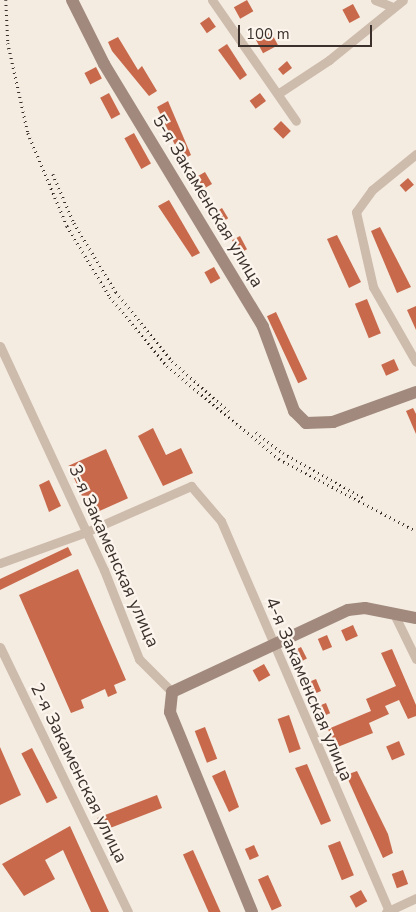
<!DOCTYPE html>
<html>
<head>
<meta charset="utf-8">
<style>
  body { margin:0 }
  #map { position:relative; width:416px; height:912px; overflow:hidden; background:#f4ebe1; font-family:"Nunito Sans",sans-serif }
  div>[style] { position:absolute }
  .building>* { inset:0; background:#c8694b; transform-origin:0 0 }
  .street>* { height:9px; margin:-4.5px; padding:0 4.5px; transform-origin:4.5px; border-radius:4.5px; background:#cdbbac }
  .secondary>* { height:12px; margin:-6px; padding:0 6px; transform-origin:6px; border-radius:6px; background:#a18a7d }
  .rail>* { height:2.5px; margin-top:-1.25px; transform-origin:0; background:repeating-linear-gradient(90deg,#3b302b 0 1px,transparent 0 5px) }
  span { translate:-50% -50%; white-space:nowrap; text-align:center; line-height:1.15; -webkit-text-stroke:4.5px #fbf5ee; paint-order:stroke }
  .street-label { font-size:18px; color:#3b302b }
  .scale { position:absolute; left:238px; top:25px; width:134px; height:22px; box-sizing:border-box; border:2px solid #3b302b; border-top:0; padding-left:6px; font-size:15px; line-height:18px; white-space:nowrap; color:#3b302b; -webkit-text-stroke:4px #fbf5ee; paint-order:stroke }
</style>
</head>
<body>
<div id="map">
  <div class="building">
    <i style="left:247px;top:0;width:13px;height:15px;rotate:61deg"></i>
    <i style="left:353px;top:4px;width:15px;height:12px;rotate:62deg"></i>
    <i style="left:209px;top:17px;width:12px;height:11px;rotate:55deg"></i>
    <i style="left:271px;top:32px;width:15px;height:17px;rotate:62deg"></i>
    <i style="clip-path:polygon(118px 37px,138px 70px,142px 66px,157px 91px,149px 96px,112px 51px,108px 42px)"></i>
    <i style="clip-path:polygon(227px 44px,247px 75px,240px 80px,218px 50px)"></i>
    <i style="clip-path:polygon(287px 61px,292px 68px,283px 75px,278px 69px)"></i>
    <i style="left:96px;top:67px;width:13px;height:13px;rotate:63deg"></i>
    <i style="left:109px;top:93px;width:24px;height:10px;rotate:62deg"></i>
    <i style="left:260px;top:93px;width:10px;height:13px;rotate:53deg"></i>
    <i style="clip-path:polygon(168px 101px,191px 155px,182px 160px,157px 107px)"></i>
    <i style="left:281px;top:121px;width:14px;height:11px;rotate:45deg"></i>
    <i style="left:134px;top:133px;width:35px;height:11px;rotate:61deg"></i>
    <i style="left:205px;top:172px;width:14px;height:10px;rotate:60deg"></i>
    <i style="left:408px;top:178px;width:9px;height:11px;rotate:49deg"></i>
    <i style="clip-path:polygon(169px 200px,200px 253px,192px 257px,158px 206px)"></i>
    <i style="left:222px;top:208px;width:12px;height:9px;rotate:59deg"></i>
    <i style="clip-path:polygon(380px 227px,411px 287px,397px 293px,371px 231px)"></i>
    <i style="clip-path:polygon(337px 235px,361px 282px,349px 288px,327px 239px)"></i>
    <i style="left:240px;top:236px;width:15px;height:9px;rotate:62deg"></i>
    <i style="left:214px;top:267px;width:13px;height:11px;rotate:61deg"></i>
    <i style="left:367px;top:299px;width:37px;height:13px;rotate:68deg"></i>
    <i style="clip-path:polygon(416px 306px,416px 330px,407px 310px)"></i>
    <i style="left:276px;top:312px;width:74px;height:10px;rotate:65deg"></i>
    <i style="left:394px;top:359px;width:12px;height:14px;rotate:66deg"></i>
    <i style="clip-path:polygon(413px 408px,416px 414px,416px 434px,406px 411px)"></i>
    <i style="clip-path:polygon(153px 428px,166px 455px,181px 448px,193px 473px,163px 486px,138px 436px)"></i>
    <i style="left:106px;top:449px;width:54px;height:41px;rotate:66deg"></i>
    <i style="clip-path:polygon(49px 480px,61px 506px,49px 512px,39px 485px)"></i>
    <i style="clip-path:polygon(68px 547px,72px 555px,0 590px,0 579px)"></i>
    <i style="clip-path:polygon(78px 569px,126px 680px,114px 685px,117px 693px,108px 697px,105px 689px,81px 700px,84px 708px,71px 713px,19px 595px)"></i>
    <i style="left:353px;top:625px;width:12px;height:13px;rotate:66deg"></i>
    <i style="left:327px;top:635px;width:13px;height:10px;rotate:67deg"></i>
    <i style="left:301px;top:647px;width:13px;height:12px;rotate:63deg"></i>
    <i style="clip-path:polygon(392px 649px,416px 705px,416px 716px,408px 719px,399px 700px,385px 706px,389px 714px,369px 723px,373px 733px,335px 748px,328px 729px,371px 711px,366px 699px,396px 686px,381px 653px)"></i>
    <i style="left:264px;top:664px;width:13px;height:13px;rotate:61deg"></i>
    <i style="left:316px;top:679px;width:13px;height:13px;rotate:67deg"></i>
    <i style="left:326px;top:703px;width:11px;height:14px;rotate:68deg"></i>
    <i style="left:289px;top:715px;width:36px;height:12px;rotate:71deg"></i>
    <i style="left:205px;top:727px;width:34px;height:11px;rotate:69deg"></i>
    <i style="left:399px;top:741px;width:15px;height:14px;rotate:67deg"></i>
    <i style="clip-path:polygon(0 747px,21px 795px,0 805px)"></i>
    <i style="left:32px;top:748px;width:56px;height:12px;rotate:63deg"></i>
    <i style="clip-path:polygon(307px 764px,331px 821px,321px 825px,295px 768px)"></i>
    <i style="clip-path:polygon(225px 770px,239px 807px,229px 812px,212px 776px)"></i>
    <i style="clip-path:polygon(357px 771px,388px 834px,393px 853px,383px 858px,346px 775px)"></i>
    <i style="left:157px;top:795px;width:14px;height:64px;rotate:69deg"></i>
    <i style="clip-path:polygon(70px 826px,109px 912px,91px 912px,63px 850px,45px 860px,55px 879px,24px 896px,2px 864px)"></i>
    <i style="left:340px;top:841px;width:37px;height:13px;rotate:68deg"></i>
    <i style="left:254px;top:845px;width:12px;height:10px;rotate:66deg"></i>
    <i style="left:193px;top:850px;width:68px;height:11px;rotate:66deg"></i>
    <i style="left:403px;top:870px;width:15px;height:12px;rotate:70deg"></i>
    <i style="left:268px;top:875px;width:34px;height:11px;rotate:66deg"></i>
    <i style="left:361px;top:890px;width:13px;height:13px;rotate:61deg"></i>
  </div>
  <div class="street">
    <i style="left:212px;top:0;width:147px;rotate:55.2deg"></i>
    <i style="left:375px;top:0;width:17px;rotate:21deg"></i>
    <i style="left:279px;top:93px;width:60px;rotate:-33.4deg"></i>
    <i style="left:329px;top:60px;width:95px;rotate:-39deg"></i>
    <i style="left:416px;top:154px;width:57px;rotate:140.7deg"></i>
    <i style="left:372px;top:190px;width:27px;rotate:126deg"></i>
    <i style="left:356px;top:212px;width:77px;rotate:77.2deg"></i>
    <i style="left:373px;top:287px;width:86px;rotate:60.2deg"></i>
    <i style="left:0;top:346px;width:247px;rotate:65.1deg"></i>
    <i style="left:104px;top:570px;width:96px;rotate:68.5deg"></i>
    <i style="left:139px;top:659px;width:47px;rotate:45deg"></i>
    <i style="left:0;top:563px;width:91px;rotate:-19.8deg"></i>
    <i style="left:86px;top:532px;width:115px;rotate:-23.7deg"></i>
    <i style="left:191px;top:486px;width:46px;rotate:49.4deg"></i>
    <i style="left:221px;top:521px;width:425px;rotate:66.7deg"></i>
    <i style="left:394px;top:614px;width:50px;rotate:63.9deg"></i>
    <i style="left:0;top:647px;width:294px;rotate:64.2deg"></i>
    <i style="left:386px;top:912px;width:33px;rotate:-25deg"></i>
  </div>
  <div class="secondary">
    <i style="left:72px;top:0;width:72px;rotate:63.4deg"></i>
    <i style="left:104px;top:64px;width:307px;rotate:58.8deg"></i>
    <i style="left:263px;top:327px;width:90px;rotate:69.7deg"></i>
    <i style="left:294px;top:411px;width:17px;rotate:45deg"></i>
    <i style="left:306px;top:423px;width:27px;rotate:-2deg"></i>
    <i style="left:333px;top:422px;width:88px;rotate:-19.9deg"></i>
    <i style="left:252px;top:912px;width:216px;rotate:-112.3deg"></i>
    <i style="left:170px;top:712px;width:20px;rotate:-84deg"></i>
    <i style="left:172px;top:692px;width:194px;rotate:-25deg"></i>
    <i style="left:348px;top:610px;width:17px;rotate:-7deg"></i>
    <i style="left:365px;top:608px;width:52px;rotate:11.1deg"></i>
  </div>
  <div class="rail">
    <i style="left:6px;top:0;width:43px;rotate:87.3deg"></i>
    <i style="left:8px;top:43px;width:92px;rotate:77.5deg"></i>
    <i style="left:28px;top:133px;width:101px;rotate:67.2deg"></i>
    <i style="left:67px;top:226px;width:83px;rotate:58.8deg"></i>
    <i style="left:110px;top:297px;width:89px;rotate:50.4deg"></i>
    <i style="left:167px;top:366px;width:146px;rotate:39.7deg"></i>
    <i style="left:279px;top:459px;width:155px;rotate:27.7deg"></i>
    <i style="left:53px;top:174px;width:53px;rotate:66.8deg"></i>
    <i style="left:74px;top:223px;width:81px;rotate:58.7deg"></i>
    <i style="left:116px;top:292px;width:89px;rotate:50.9deg"></i>
    <i style="left:172px;top:361px;width:80px;rotate:41.5deg"></i>
    <i style="left:256px;top:432px;width:34px;rotate:38deg"></i>
    <i style="left:283px;top:453px;width:93px;rotate:29.1deg"></i>
  </div>
  <div class="street-label">
    <span style="left:208px;top:201px;rotate:59deg">5-я Закаменская улица</span>
    <span style="left:114px;top:556px;rotate:66deg">3-я Закаменская улица</span>
    <span style="left:309px;top:689px;rotate:67deg">4-я Закаменская улица</span>
    <span style="left:79px;top:773px;rotate:64deg">2-я Закаменская улица</span>
  </div>
  <div class="scale">100 m</div>
</div>
</body>
</html>
